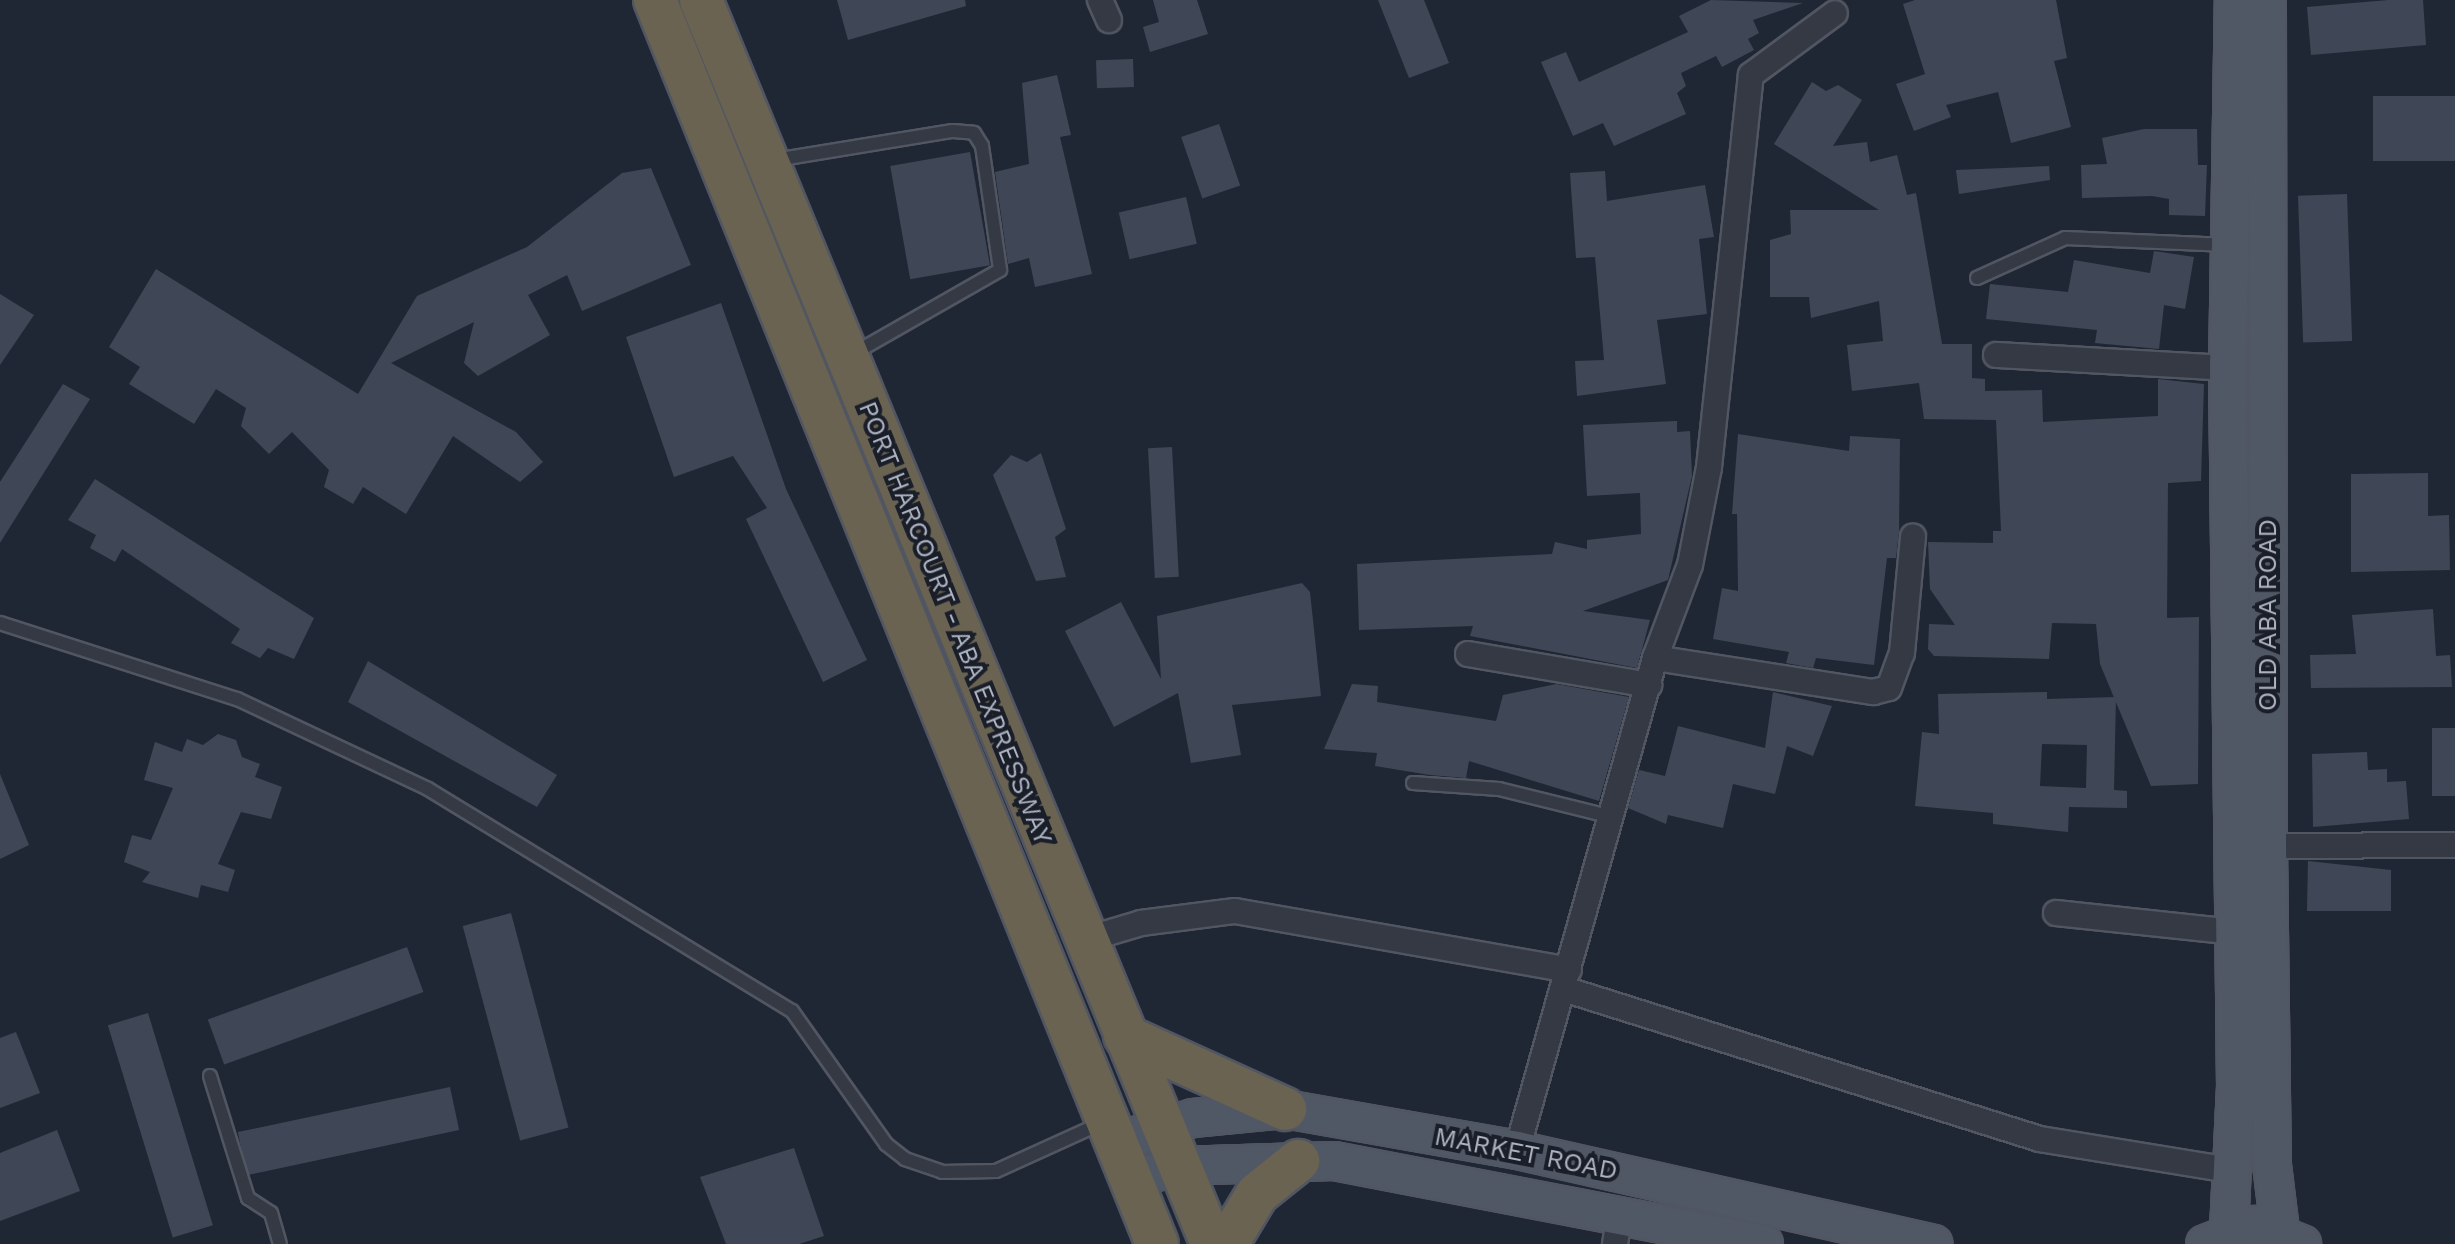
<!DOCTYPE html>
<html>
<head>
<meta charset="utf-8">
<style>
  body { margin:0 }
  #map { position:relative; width:2455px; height:1244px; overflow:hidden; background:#202734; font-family:"Work Sans",sans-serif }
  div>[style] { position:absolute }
  .building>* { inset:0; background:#3f4655; transform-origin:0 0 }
  .roads { filter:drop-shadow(2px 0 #515662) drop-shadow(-2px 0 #515662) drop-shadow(0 2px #515662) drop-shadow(0 -2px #515662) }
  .lane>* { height:12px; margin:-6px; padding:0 6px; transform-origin:6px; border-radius:6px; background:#343944 }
  .street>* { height:24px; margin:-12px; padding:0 12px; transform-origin:12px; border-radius:12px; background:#343944 }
  .primary>* { height:36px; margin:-18px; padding:0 18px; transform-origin:18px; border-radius:18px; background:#515865 }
  .highway>* { height:42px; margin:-21px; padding:0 21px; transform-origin:21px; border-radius:21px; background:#6a6351 }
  span { translate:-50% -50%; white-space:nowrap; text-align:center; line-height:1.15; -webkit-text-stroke:8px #191e29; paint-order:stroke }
  .street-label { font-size:26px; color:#aeb3c1 }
</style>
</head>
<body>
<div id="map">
  <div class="building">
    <i style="clip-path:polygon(837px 0,965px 0,966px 6px,848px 40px)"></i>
    <i style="clip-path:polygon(1153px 0,1197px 0,1208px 34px,1150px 52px,1143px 27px,1159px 22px)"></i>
    <i style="clip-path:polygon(1378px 0,1424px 0,1449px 63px,1409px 78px)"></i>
    <i style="clip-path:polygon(1711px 0,1803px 3px,1753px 20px,1759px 33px,1748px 39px,1754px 50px,1722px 67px,1716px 56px,1681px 73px,1686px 86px,1677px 93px,1686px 114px,1614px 146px,1603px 123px,1573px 136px,1541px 62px,1566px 52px,1579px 82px,1688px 32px,1679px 16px)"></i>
    <i style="clip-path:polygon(1915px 0,2056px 0,2067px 58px,2054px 61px,2071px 127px,2011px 143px,1998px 92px,1946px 105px,1951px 117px,1914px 131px,1896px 84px,1925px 74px,1903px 4px)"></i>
    <i style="clip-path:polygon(2388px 0,2423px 0,2426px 45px,2311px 55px,2307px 7px)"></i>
    <i style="left:1133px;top:59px;width:28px;height:37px;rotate:88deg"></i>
    <i style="clip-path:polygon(1057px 75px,1071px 135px,1060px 137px,1092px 274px,1035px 287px,1029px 258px,1008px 264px,995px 172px,1029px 164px,1022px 83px)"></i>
    <i style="clip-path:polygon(1812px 82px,1826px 91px,1838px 85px,1862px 100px,1833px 146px,1867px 142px,1870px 162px,1897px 155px,1907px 195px,1916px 193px,1942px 344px,1972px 344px,1972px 378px,1985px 379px,1985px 391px,2042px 390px,2043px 422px,2158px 416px,2158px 379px,2204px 384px,2201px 481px,2168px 483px,2167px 618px,2199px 617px,2198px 784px,2151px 786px,2100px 664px,2096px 624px,2052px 623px,2049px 659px,1934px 656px,1928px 649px,1929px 624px,1955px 625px,1930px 589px,1928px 542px,1993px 543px,1993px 531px,2001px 531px,1996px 420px,1924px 419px,1919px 383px,1852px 391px,1847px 345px,1883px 341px,1879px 301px,1811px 318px,1809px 297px,1770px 297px,1770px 240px,1791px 234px,1790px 210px,1879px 210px,1774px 144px)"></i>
    <i style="left:2455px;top:96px;width:65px;height:82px;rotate:90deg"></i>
    <i style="left:1219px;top:124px;width:65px;height:40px;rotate:71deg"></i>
    <i style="clip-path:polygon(2144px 129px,2197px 129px,2198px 165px,2207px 165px,2205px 216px,2169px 215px,2169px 199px,2152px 196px,2082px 198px,2081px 165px,2107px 164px,2102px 138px)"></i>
    <i style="left:970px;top:152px;width:115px;height:81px;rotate:80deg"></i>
    <i style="clip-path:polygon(2049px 166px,2050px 180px,1959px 194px,1956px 170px)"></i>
    <i style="clip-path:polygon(651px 168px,691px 265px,582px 311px,567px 275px,528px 295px,550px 335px,478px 376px,464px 363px,474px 322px,391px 363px,516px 432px,543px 462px,520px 482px,453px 436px,406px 514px,363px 487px,353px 504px,324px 487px,329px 470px,292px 432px,269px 454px,241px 426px,246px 408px,216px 389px,194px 424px,129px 384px,140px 367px,109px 347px,156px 269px,358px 394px,417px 296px,527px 247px,622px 173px)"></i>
    <i style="clip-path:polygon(1605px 171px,1607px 201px,1705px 185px,1714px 237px,1699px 239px,1707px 314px,1657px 320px,1666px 384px,1577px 396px,1575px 361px,1604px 360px,1595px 257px,1576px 258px,1570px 173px)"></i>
    <i style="left:2347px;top:194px;width:147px;height:49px;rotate:88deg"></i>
    <i style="left:1186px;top:197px;width:48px;height:69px;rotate:77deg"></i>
    <i style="clip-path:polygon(2154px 251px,2194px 257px,2185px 309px,2164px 305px,2159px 349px,2095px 343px,2097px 330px,1986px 319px,1990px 284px,2068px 292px,2074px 260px,2150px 273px)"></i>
    <i style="clip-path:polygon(0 294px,34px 315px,0 365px)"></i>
    <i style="clip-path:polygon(721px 303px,786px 489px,867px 660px,823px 682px,746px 519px,767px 508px,733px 456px,674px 477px,626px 337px)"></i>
    <i style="clip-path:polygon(63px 384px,90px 399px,0 543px,0 482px)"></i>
    <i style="clip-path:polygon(1677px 421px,1677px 432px,1690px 431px,1692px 476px,1668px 580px,1583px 611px,1650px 620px,1637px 668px,1470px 636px,1473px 626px,1359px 630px,1357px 564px,1552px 554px,1555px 542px,1587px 549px,1587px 540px,1641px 534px,1640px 493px,1587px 496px,1583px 425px)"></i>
    <i style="clip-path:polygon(1738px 434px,1849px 451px,1850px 436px,1900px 439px,1899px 532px,1896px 558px,1887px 558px,1874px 665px,1816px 658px,1813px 668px,1786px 663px,1789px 652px,1713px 639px,1722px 588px,1738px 591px,1737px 514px,1732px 514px)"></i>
    <i style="left:1172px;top:447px;width:130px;height:24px;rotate:87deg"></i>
    <i style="clip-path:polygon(1041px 453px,1066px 529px,1055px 537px,1066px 577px,1036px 581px,993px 475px,1011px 455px,1027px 462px)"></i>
    <i style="clip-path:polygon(2428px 473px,2428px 516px,2449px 515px,2450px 570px,2351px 572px,2351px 474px)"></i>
    <i style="clip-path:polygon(95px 479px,314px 618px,294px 659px,268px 648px,260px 658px,231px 643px,240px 629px,122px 549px,115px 562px,90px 548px,96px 535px,68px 520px)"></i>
    <i style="clip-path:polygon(1302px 583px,1310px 592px,1321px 696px,1232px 705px,1241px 755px,1191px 763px,1178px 693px,1114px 727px,1065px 631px,1121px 602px,1161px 679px,1157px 616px)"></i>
    <i style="clip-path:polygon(2433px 609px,2436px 656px,2450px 655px,2452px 687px,2311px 688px,2310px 655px,2356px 654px,2352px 615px)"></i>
    <i style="clip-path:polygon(368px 661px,557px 775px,537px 807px,348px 702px)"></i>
    <i style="clip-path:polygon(1352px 684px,1378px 686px,1377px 702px,1496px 721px,1503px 695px,1556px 684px,1629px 697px,1599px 801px,1469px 761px,1466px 778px,1430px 775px,1375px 766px,1377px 753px,1324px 749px)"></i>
    <i style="clip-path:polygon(1773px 692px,1832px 706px,1813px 756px,1787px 746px,1775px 794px,1733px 784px,1723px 828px,1668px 815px,1666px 824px,1628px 808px,1639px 770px,1665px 776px,1678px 726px,1765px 748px)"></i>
    <i style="clip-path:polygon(evenodd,2047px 692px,2047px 699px,2116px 697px,2114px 790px,2127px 791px,2127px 808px,2069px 807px,2068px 832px,1993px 824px,1993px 813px,1915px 806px,1922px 732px,1939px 734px,1938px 694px,2047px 692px,2042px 744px,2087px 745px,2086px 788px,2040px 786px,2042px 744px)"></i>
    <i style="left:2455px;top:728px;width:68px;height:23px;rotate:90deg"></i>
    <i style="clip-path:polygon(218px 734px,236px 740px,242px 757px,260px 764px,255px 777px,282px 787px,271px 819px,241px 812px,218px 864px,235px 870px,228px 892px,201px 885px,198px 898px,142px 882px,150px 872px,124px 862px,132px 835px,151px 840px,173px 788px,144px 780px,155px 742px,182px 752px,187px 739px,203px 745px)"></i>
    <i style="clip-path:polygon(2367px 752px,2368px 770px,2387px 769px,2387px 782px,2406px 781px,2409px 819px,2313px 827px,2312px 754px)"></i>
    <i style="clip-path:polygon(0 774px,29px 845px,0 859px)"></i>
    <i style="clip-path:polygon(2308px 861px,2391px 870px,2391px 911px,2307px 911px)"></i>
    <i style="left:511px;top:913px;width:222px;height:50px;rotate:75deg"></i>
    <i style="left:407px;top:947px;width:48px;height:212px;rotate:70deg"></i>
    <i style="left:148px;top:1013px;width:222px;height:42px;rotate:73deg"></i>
    <i style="clip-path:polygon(16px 1032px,40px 1093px,0 1108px,0 1038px)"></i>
    <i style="left:450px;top:1087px;width:44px;height:217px;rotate:78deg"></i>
    <i style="clip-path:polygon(57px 1130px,80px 1191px,0 1221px,0 1153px)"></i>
    <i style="clip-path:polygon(794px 1148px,824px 1236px,799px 1244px,726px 1244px,700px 1177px)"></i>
  </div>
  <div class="roads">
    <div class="lane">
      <i style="left:775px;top:160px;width:180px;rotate:-9.3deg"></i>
      <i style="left:953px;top:131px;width:21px;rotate:5deg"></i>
      <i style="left:974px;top:133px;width:15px;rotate:58deg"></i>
      <i style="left:982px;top:146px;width:125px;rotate:81.7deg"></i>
      <i style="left:1000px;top:270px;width:169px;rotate:150.3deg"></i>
      <i style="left:1977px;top:278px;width:97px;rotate:-24.4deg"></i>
      <i style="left:2065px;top:238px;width:163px;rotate:2.5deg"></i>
      <i style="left:0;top:623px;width:249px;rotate:17.8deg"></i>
      <i style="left:237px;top:699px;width:211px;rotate:25.2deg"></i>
      <i style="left:428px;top:789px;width:426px;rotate:31.4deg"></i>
      <i style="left:792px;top:1011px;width:163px;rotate:54.7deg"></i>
      <i style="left:886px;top:1144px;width:24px;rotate:38deg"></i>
      <i style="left:905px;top:1159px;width:39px;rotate:19deg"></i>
      <i style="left:942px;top:1172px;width:54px;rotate:-1.1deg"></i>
      <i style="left:996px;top:1171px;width:116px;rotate:-24.4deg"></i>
      <i style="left:1413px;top:783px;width:86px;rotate:4deg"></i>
      <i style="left:1499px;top:789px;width:116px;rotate:13.9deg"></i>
      <i style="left:210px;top:1076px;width:128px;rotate:72.7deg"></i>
      <i style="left:248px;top:1198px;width:27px;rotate:33deg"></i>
      <i style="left:271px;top:1213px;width:32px;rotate:74deg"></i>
    </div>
    <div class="street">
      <i style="left:1100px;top:0;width:22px;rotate:66deg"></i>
      <i style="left:1996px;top:355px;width:232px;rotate:3.2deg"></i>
      <i style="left:1468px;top:654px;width:184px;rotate:9.7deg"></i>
      <i style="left:1655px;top:658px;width:221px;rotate:8.9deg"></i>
      <i style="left:1873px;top:692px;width:16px;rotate:-14deg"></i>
      <i style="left:1889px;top:688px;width:37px;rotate:-70deg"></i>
      <i style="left:1902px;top:653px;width:117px;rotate:-84.6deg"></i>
      <i style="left:2268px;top:846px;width:187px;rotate:-0.3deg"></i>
      <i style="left:2056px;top:913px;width:178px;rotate:6.1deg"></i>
      <i style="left:1084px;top:940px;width:59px;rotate:-16.6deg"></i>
      <i style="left:1141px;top:923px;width:95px;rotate:-7.3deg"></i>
      <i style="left:1235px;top:911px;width:339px;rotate:10deg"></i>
      <i style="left:1564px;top:989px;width:499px;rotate:17.5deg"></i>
      <i style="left:2040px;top:1139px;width:198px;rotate:9.3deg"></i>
      <i style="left:1517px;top:1150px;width:511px;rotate:-74.33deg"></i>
      <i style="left:1655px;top:658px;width:99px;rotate:-69.4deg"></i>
      <i style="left:1690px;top:565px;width:100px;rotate:-79deg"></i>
      <i style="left:1709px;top:467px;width:394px;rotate:-83.9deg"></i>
      <i style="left:1751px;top:75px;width:104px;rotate:-36.4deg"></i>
      <i style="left:1615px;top:1244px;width:31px;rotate:-81deg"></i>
    </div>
    <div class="primary">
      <i style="left:2267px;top:0;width:846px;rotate:89.93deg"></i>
      <i style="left:2268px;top:846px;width:319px;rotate:89.3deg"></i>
      <i style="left:2272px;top:1165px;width:65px;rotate:83deg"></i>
      <i style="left:1116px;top:1142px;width:81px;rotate:-17.3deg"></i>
      <i style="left:1193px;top:1118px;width:92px;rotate:-5.6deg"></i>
      <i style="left:1285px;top:1109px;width:236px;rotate:10deg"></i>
      <i style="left:1517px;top:1150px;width:427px;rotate:12.7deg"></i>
      <i style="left:1129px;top:1180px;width:51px;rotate:-15.9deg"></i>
      <i style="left:1178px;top:1166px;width:156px;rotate:-1.8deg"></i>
      <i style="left:1334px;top:1161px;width:438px;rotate:10.9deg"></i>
      <i style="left:2229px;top:1229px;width:142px;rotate:-87.2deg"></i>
      <i style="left:2236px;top:1087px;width:719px;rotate:-90.64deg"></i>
      <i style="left:2228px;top:368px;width:368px;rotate:-89.1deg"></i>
      <i style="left:2205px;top:1244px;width:53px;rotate:-21.2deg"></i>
      <i style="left:2254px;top:1225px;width:52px;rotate:21.6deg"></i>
    </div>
    <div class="highway">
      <i style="left:655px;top:0;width:1341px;rotate:68.02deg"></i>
      <i style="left:701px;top:0;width:1345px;rotate:67.67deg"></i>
      <i style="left:1125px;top:1036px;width:176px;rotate:24.5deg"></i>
      <i style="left:1227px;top:1244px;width:58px;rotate:-59deg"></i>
      <i style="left:1257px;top:1194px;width:53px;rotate:-38.8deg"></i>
    </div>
  </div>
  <div class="street-label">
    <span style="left:2268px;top:615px;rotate:-90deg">OLD ABA ROAD</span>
    <span style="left:955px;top:623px;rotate:68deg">PORT HARCOURT - ABA EXPRESSWAY</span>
    <span style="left:1526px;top:1154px;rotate:11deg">MARKET ROAD</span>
  </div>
</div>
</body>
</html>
